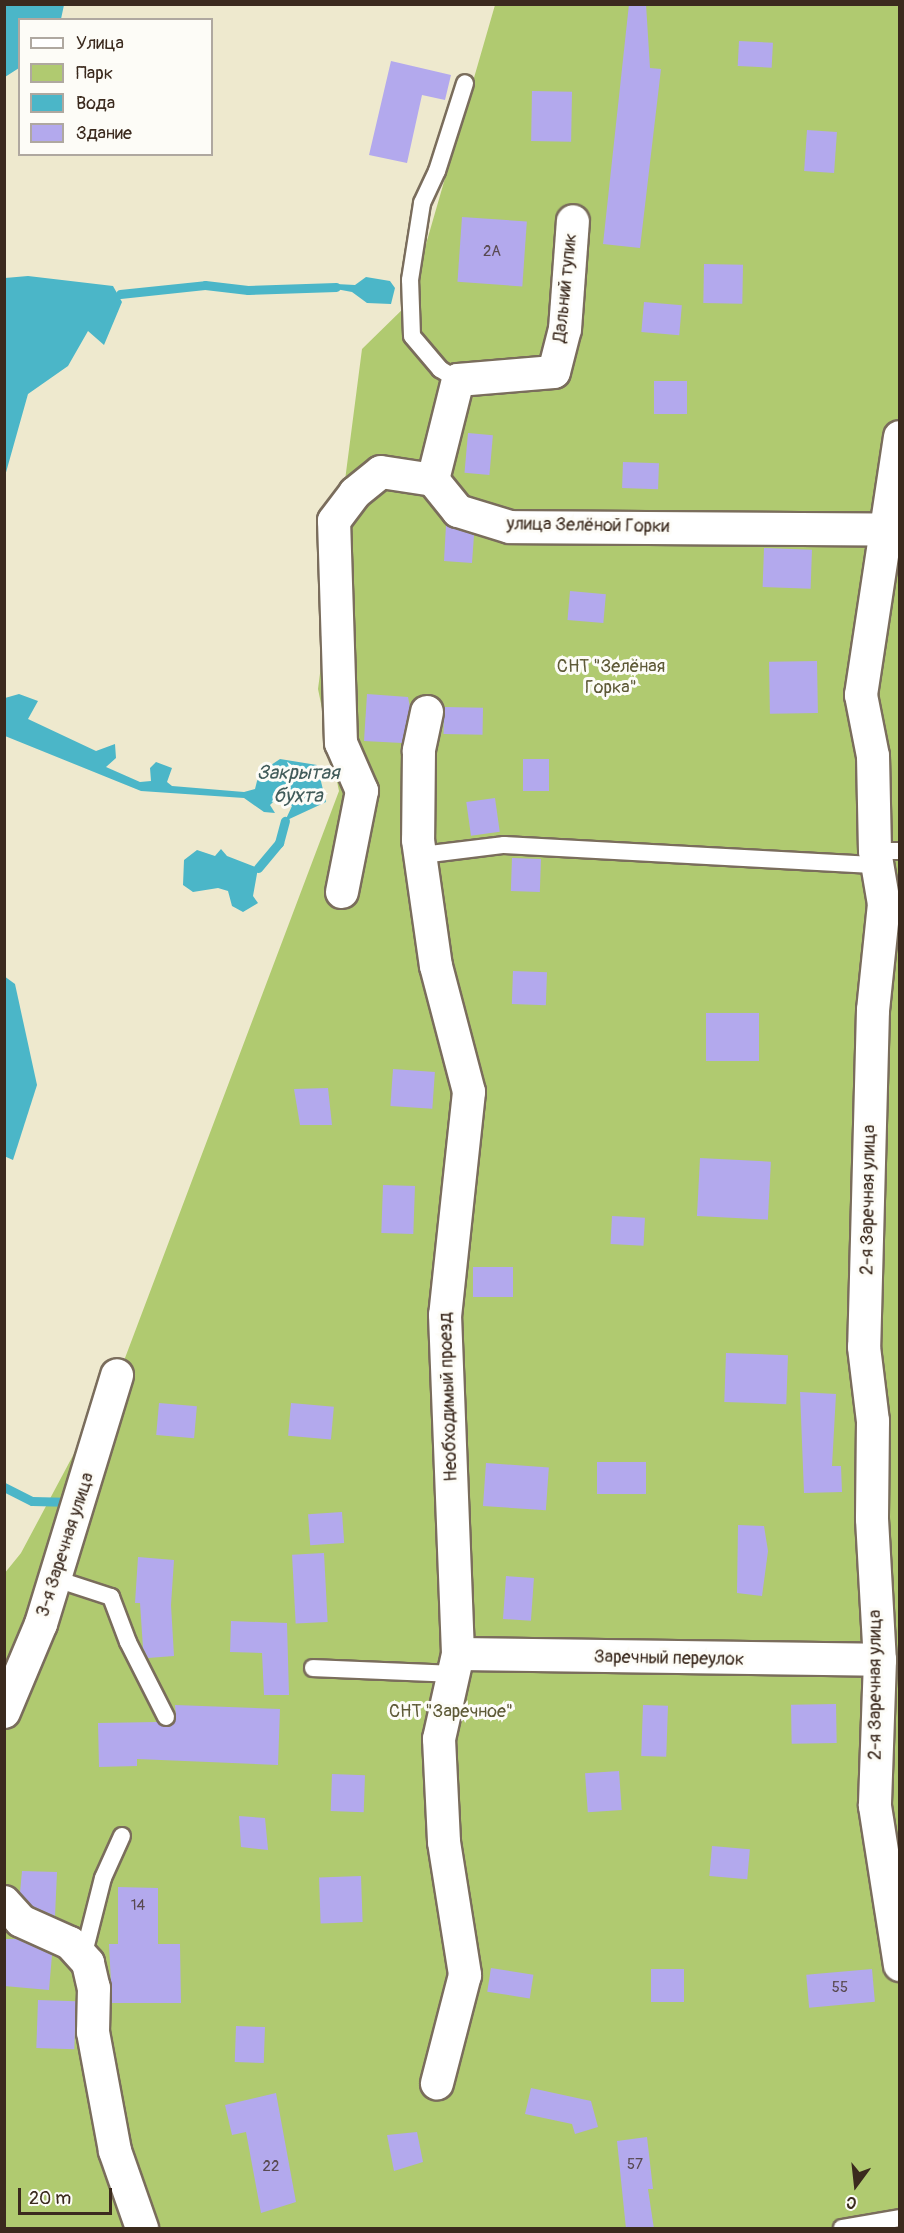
<!DOCTYPE html>
<html>
<head>
<meta charset="utf-8">
<style>
  body { margin:0 }
  #map { position:relative; width:904px; height:2233px; overflow:hidden; background:#eee9ce; font-family:Pangolin,sans-serif }
  div>[style] { position:absolute }
  .green>* { inset:0; background:#b0ca70 }
  .water>* { inset:0; background:#4bb6c8 }
  .stream>* { height:9px; margin:-4.5px; padding:0 4.5px; transform-origin:4.5px; border-radius:4.5px; background:#4bb6c8 }
  .building>* { inset:0; background:#b3a9ed; transform-origin:0 0 }
  .roads { filter:drop-shadow(2px 0 #7a6d5c) drop-shadow(-2px 0 #7a6d5c) drop-shadow(0 2px #7a6d5c) drop-shadow(0 -2px #7a6d5c) }
  .service>* { height:16px; margin:-8px; padding:0 8px; transform-origin:8px; border-radius:8px; background:#fff }
  .minor>* { height:32px; margin:-16px; padding:0 16px; transform-origin:16px; border-radius:16px; background:#fff }
  span { translate:-50% -50%; white-space:nowrap; text-align:center; line-height:1.15; -webkit-text-stroke:6px #fdfcf7; paint-order:stroke }
  .number-label { font-size:15px; color:#594a52 }
  .number-label span { -webkit-text-stroke-width:0 }
  .street-label { font-size:18px; color:#3b2a1e }
  .park-label { font-size:18px; color:#5e5a37 }
  .water-label { font-size:20px; color:#415b5a; font-style:italic }
  .frame { position:absolute; inset:0; border:6px solid #3b2a1e; pointer-events:none }
  .legend { position:absolute; left:18px; top:18px; width:195px; height:138px; box-sizing:border-box; background:#fdfcf7; border:2px solid #afa8a0; margin:0; padding:8px 10px; list-style:none; font-size:18px; color:#3b2a1e }
  .legend li { display:flex; align-items:center; gap:12px; height:30px }
  .legend b { width:30px; border:2px solid #afa8a0 }
  .north { position:absolute; left:826px; top:2155px; width:60px; height:60px; -webkit-text-stroke:4px #fdfcf7; paint-order:stroke; rotate:195deg; font-size:16px; font-weight:700; line-height:24px; text-align:center; color:#3b2a1e }
  .north::after { content:''; display:block; margin:auto; width:21px; height:27px; background:#3b2a1e; clip-path:polygon(50% 0,100% 100%,50% 72%,0 100%) }
  .scale { position:absolute; left:18px; top:2188px; width:94px; height:27px; box-sizing:border-box; border:3px solid #3b2a1e; border-top:0; padding-left:8px; font-size:18px; line-height:21px; white-space:nowrap; color:#3b2a1e; -webkit-text-stroke:4px #fdfcf7; paint-order:stroke }
</style>
</head>
<body>
<div id="map">
  <div class="green">
    <i style="clip-path:polygon(495px 5px,899px 5px,899px 2228px,5px 2228px,4px 1574px,21px 1553px,125px 1358px,339px 791px,318px 689px,362px 349px,409px 303px)"></i>
  </div>
  <div class="water">
    <i style="clip-path:polygon(4px 5px,64px 5px,61px 19px,20px 20px,19px 68px,5px 77px)"></i>
    <i style="clip-path:polygon(28px 276px,113px 286px,122px 302px,104px 345px,88px 331px,68px 366px,28px 394px,5px 476px,5px 278px)"></i>
    <i style="clip-path:polygon(366px 277px,390px 281px,395px 288px,391px 304px,367px 303px,352px 292px,336px 289px,336px 284px,355px 285px)"></i>
    <i style="clip-path:polygon(19px 694px,38px 701px,28px 719px,96px 751px,115px 744px,116px 758px,106px 767px,140px 782px,151px 781px,150px 768px,156px 762px,172px 768px,167px 782px,172px 786px,244px 792px,255px 789px,259px 773px,280px 759px,317px 765px,326px 802px,285px 821px,292px 806px,277px 798px,270px 805px,275px 813px,264px 812px,244px 798px,141px 791px,5px 736px,5px 698px)"></i>
    <i style="clip-path:polygon(221px 849px,227px 856px,258px 868px,253px 896px,258px 903px,243px 912px,232px 906px,228px 891px,218px 888px,193px 892px,183px 885px,184px 860px,197px 850px,215px 856px)"></i>
    <i style="clip-path:polygon(4px 976px,15px 984px,37px 1085px,13px 1160px,4px 1156px)"></i>
  </div>
  <div class="stream">
    <i style="left:120px;top:294px;width:85px;rotate:-6deg"></i>
    <i style="left:205px;top:285px;width:43px;rotate:6.6deg"></i>
    <i style="left:248px;top:290px;width:88px;rotate:-2deg"></i>
    <i style="left:258px;top:868px;width:33px;rotate:-50deg"></i>
    <i style="left:279px;top:843px;width:23px;rotate:-75deg"></i>
    <i style="left:4px;top:1487px;width:31px;rotate:27deg"></i>
    <i style="left:32px;top:1501px;width:41px;rotate:1.4deg"></i>
  </div>
  <div class="building">
    <i style="clip-path:polygon(629px 4px,646px 4px,650px 68px,661px 69px,640px 248px,603px 244px)"></i>
    <i style="left:739px;top:41px;width:34px;height:25px;rotate:3deg"></i>
    <i style="clip-path:polygon(391px 61px,451px 75px,445px 100px,422px 95px,407px 163px,369px 155px)"></i>
    <i style="left:532px;top:91px;width:40px;height:50px;rotate:1deg"></i>
    <i style="left:807px;top:130px;width:30px;height:41px;rotate:4deg"></i>
    <i style="left:462px;top:217px;width:65px;height:65px;rotate:4deg"></i>
    <i style="left:704px;top:264px;width:39px;height:39px;rotate:1deg"></i>
    <i style="left:644px;top:302px;width:38px;height:30px;rotate:5deg"></i>
    <i style="left:654px;top:381px;width:33px;height:33px"></i>
    <i style="left:468px;top:433px;width:25px;height:40px;rotate:5deg"></i>
    <i style="left:623px;top:462px;width:36px;height:26px;rotate:2deg"></i>
    <i style="clip-path:polygon(446px 525px,474px 535px,472px 563px,444px 561px)"></i>
    <i style="left:764px;top:548px;width:48px;height:39px;rotate:2deg"></i>
    <i style="left:570px;top:591px;width:36px;height:29px;rotate:5deg"></i>
    <i style="left:817px;top:661px;width:52px;height:48px;rotate:89deg"></i>
    <i style="clip-path:polygon(367px 694px,408px 697px,410px 707px,402px 743px,364px 741px)"></i>
    <i style="left:444px;top:707px;width:39px;height:27px;rotate:1deg"></i>
    <i style="left:549px;top:759px;width:32px;height:26px;rotate:90deg"></i>
    <i style="left:495px;top:798px;width:34px;height:29px;rotate:82deg"></i>
    <i style="left:512px;top:858px;width:29px;height:33px;rotate:2deg"></i>
    <i style="left:513px;top:971px;width:34px;height:33px;rotate:2deg"></i>
    <i style="left:706px;top:1013px;width:53px;height:48px"></i>
    <i style="left:393px;top:1069px;width:42px;height:37px;rotate:4deg"></i>
    <i style="clip-path:polygon(328px 1088px,332px 1125px,300px 1125px,294px 1089px)"></i>
    <i style="left:700px;top:1158px;width:71px;height:58px;rotate:3deg"></i>
    <i style="left:383px;top:1185px;width:32px;height:48px;rotate:2deg"></i>
    <i style="left:612px;top:1216px;width:33px;height:28px;rotate:3deg"></i>
    <i style="left:473px;top:1267px;width:40px;height:30px"></i>
    <i style="left:726px;top:1353px;width:62px;height:49px;rotate:2deg"></i>
    <i style="clip-path:polygon(800px 1392px,836px 1394px,832px 1466px,841px 1466px,842px 1492px,804px 1493px)"></i>
    <i style="left:159px;top:1403px;width:38px;height:32px;rotate:5deg"></i>
    <i style="left:291px;top:1403px;width:43px;height:33px;rotate:5deg"></i>
    <i style="left:597px;top:1462px;width:49px;height:32px"></i>
    <i style="left:486px;top:1463px;width:63px;height:43px;rotate:4deg"></i>
    <i style="left:342px;top:1512px;width:31px;height:34px;rotate:86deg"></i>
    <i style="clip-path:polygon(738px 1525px,764px 1526px,768px 1551px,762px 1596px,737px 1593px)"></i>
    <i style="left:324px;top:1553px;width:69px;height:32px;rotate:87deg"></i>
    <i style="clip-path:polygon(138px 1557px,174px 1560px,171px 1605px,174px 1656px,148px 1658px,143px 1648px,140px 1603px,135px 1603px)"></i>
    <i style="left:506px;top:1576px;width:28px;height:43px;rotate:4deg"></i>
    <i style="clip-path:polygon(231px 1621px,287px 1623px,289px 1695px,264px 1695px,262px 1653px,230px 1652px)"></i>
    <i style="left:836px;top:1704px;width:39px;height:45px;rotate:89deg"></i>
    <i style="clip-path:polygon(175px 1705px,280px 1709px,278px 1765px,137px 1759px,137px 1766px,99px 1767px,98px 1723px,157px 1722px,170px 1727px,176px 1718px)"></i>
    <i style="left:643px;top:1705px;width:25px;height:51px;rotate:2deg"></i>
    <i style="left:619px;top:1771px;width:39px;height:34px;rotate:86deg"></i>
    <i style="left:332px;top:1774px;width:33px;height:37px;rotate:2deg"></i>
    <i style="clip-path:polygon(239px 1816px,265px 1818px,268px 1850px,241px 1847px)"></i>
    <i style="left:712px;top:1846px;width:38px;height:30px;rotate:5deg"></i>
    <i style="clip-path:polygon(22px 1871px,57px 1872px,55px 1916px,32px 1906px,20px 1893px)"></i>
    <i style="left:361px;top:1876px;width:46px;height:42px;rotate:88deg"></i>
    <i style="clip-path:polygon(118px 1887px,158px 1888px,158px 1944px,180px 1944px,181px 2003px,112px 2003px,109px 1944px,118px 1944px)"></i>
    <i style="clip-path:polygon(4px 1939px,17px 1939px,52px 1955px,49px 1990px,4px 1986px)"></i>
    <i style="left:491px;top:1968px;width:43px;height:24px;rotate:9deg"></i>
    <i style="left:651px;top:1969px;width:33px;height:33px"></i>
    <i style="left:872px;top:1969px;width:33px;height:66px;rotate:85deg"></i>
    <i style="left:38px;top:2000px;width:38px;height:48px;rotate:2deg"></i>
    <i style="left:236px;top:2026px;width:29px;height:36px;rotate:2deg"></i>
    <i style="clip-path:polygon(531px 2088px,591px 2101px,598px 2127px,575px 2134px,572px 2124px,525px 2114px)"></i>
    <i style="clip-path:polygon(276px 2093px,296px 2202px,261px 2213px,246px 2132px,232px 2135px,225px 2105px)"></i>
    <i style="clip-path:polygon(417px 2132px,423px 2162px,394px 2171px,387px 2135px)"></i>
    <i style="clip-path:polygon(647px 2137px,653px 2189px,648px 2189px,654px 2229px,626px 2229px,617px 2141px)"></i>
  </div>
  <div class="roads">
    <div class="service">
      <i style="left:458px;top:380px;width:21px;rotate:-149deg"></i>
      <i style="left:440px;top:369px;width:43px;rotate:-130.3deg"></i>
      <i style="left:412px;top:336px;width:56px;rotate:-92deg"></i>
      <i style="left:410px;top:280px;width:78px;rotate:-81.1deg"></i>
      <i style="left:422px;top:203px;width:35px;rotate:-65deg"></i>
      <i style="left:437px;top:171px;width:92px;rotate:-72.3deg"></i>
      <i style="left:875px;top:851px;width:25px"></i>
      <i style="left:422px;top:855px;width:83px;rotate:-7deg"></i>
      <i style="left:504px;top:845px;width:374px;rotate:3.1deg"></i>
      <i style="left:56px;top:1579px;width:58px;rotate:18.1deg"></i>
      <i style="left:111px;top:1597px;width:48px;rotate:69.3deg"></i>
      <i style="left:128px;top:1642px;width:84px;rotate:63.1deg"></i>
      <i style="left:313px;top:1668px;width:141px;rotate:2.4deg"></i>
      <i style="left:88px;top:1960px;width:11px;rotate:-105deg"></i>
      <i style="left:85px;top:1949px;width:73px;rotate:-75.8deg"></i>
      <i style="left:103px;top:1878px;width:46px;rotate:-65.7deg"></i>
      <i style="left:842px;top:2228px;width:59px;rotate:-9.8deg"></i>
    </div>
    <div class="minor">
      <i style="left:900px;top:437px;width:261px;rotate:98.6deg"></i>
      <i style="left:861px;top:695px;width:62px;rotate:78.9deg"></i>
      <i style="left:873px;top:756px;width:95px;rotate:88.8deg"></i>
      <i style="left:875px;top:851px;width:54px;rotate:80.4deg"></i>
      <i style="left:884px;top:904px;width:107px;rotate:95.9deg"></i>
      <i style="left:873px;top:1010px;width:337px;rotate:91.5deg"></i>
      <i style="left:864px;top:1347px;width:75px;rotate:83.1deg"></i>
      <i style="left:873px;top:1421px;width:98px;rotate:90.6deg"></i>
      <i style="left:872px;top:1519px;width:141px;rotate:86.8deg"></i>
      <i style="left:880px;top:1660px;width:146px;rotate:92deg"></i>
      <i style="left:875px;top:1806px;width:161px;rotate:81.1deg"></i>
      <i style="left:433px;top:480px;width:103px;rotate:-76deg"></i>
      <i style="left:458px;top:380px;width:96px;rotate:-4.8deg"></i>
      <i style="left:554px;top:372px;width:44px;rotate:-75.7deg"></i>
      <i style="left:565px;top:329px;width:108px;rotate:-85.8deg"></i>
      <i style="left:427px;top:712px;width:40px;rotate:102deg"></i>
      <i style="left:419px;top:751px;width:89px;rotate:90.6deg"></i>
      <i style="left:418px;top:840px;width:127px;rotate:81.9deg"></i>
      <i style="left:436px;top:966px;width:130px;rotate:75.3deg"></i>
      <i style="left:469px;top:1092px;width:224px;rotate:96.1deg"></i>
      <i style="left:445px;top:1315px;width:339px;rotate:87.8deg"></i>
      <i style="left:458px;top:1654px;width:87px;rotate:102.6deg"></i>
      <i style="left:439px;top:1739px;width:103px;rotate:87.2deg"></i>
      <i style="left:444px;top:1842px;width:135px;rotate:81deg"></i>
      <i style="left:465px;top:1975px;width:112px;rotate:104.5deg"></i>
      <i style="left:342px;top:892px;width:103px;rotate:-78.8deg"></i>
      <i style="left:362px;top:791px;width:52px;rotate:-113.6deg"></i>
      <i style="left:341px;top:743px;width:222px;rotate:-91.8deg"></i>
      <i style="left:334px;top:521px;width:35px;rotate:-53deg"></i>
      <i style="left:355px;top:493px;width:33px;rotate:-39deg"></i>
      <i style="left:381px;top:472px;width:53px;rotate:8.7deg"></i>
      <i style="left:433px;top:480px;width:40px;rotate:51deg"></i>
      <i style="left:458px;top:511px;width:54px;rotate:17.1deg"></i>
      <i style="left:510px;top:527px;width:390px;rotate:0.4deg"></i>
      <i style="left:458px;top:1654px;width:422px;rotate:0.8deg"></i>
      <i style="left:4px;top:1712px;width:95px;rotate:-67.2deg"></i>
      <i style="left:41px;top:1624px;width:260px;rotate:-73deg"></i>
      <i style="left:4px;top:1902px;width:25px;rotate:48deg"></i>
      <i style="left:21px;top:1921px;width:54px;rotate:24.2deg"></i>
      <i style="left:70px;top:1943px;width:27px;rotate:48deg"></i>
      <i style="left:88px;top:1963px;width:26px;rotate:77deg"></i>
      <i style="left:94px;top:1988px;width:44px;rotate:91.3deg"></i>
      <i style="left:93px;top:2032px;width:121px;rotate:79.5deg"></i>
      <i style="left:115px;top:2151px;width:82px;rotate:70.7deg"></i>
    </div>
  </div>
  <div class="number-label">
    <span style="left:492px;top:252px">2А</span>
    <span style="left:138px;top:1906px">14</span>
    <span style="left:840px;top:1988px">55</span>
    <span style="left:635px;top:2165px">57</span>
    <span style="left:271px;top:2167px">22</span>
  </div>
  <div class="street-label">
    <span style="left:566px;top:288px;rotate:-84deg">Дальний тупик</span>
    <span style="left:588px;top:526px;rotate:1deg">улица Зелёной Горки</span>
    <span style="left:869px;top:1200px;rotate:-89deg">2-я Заречная улица</span>
    <span style="left:449px;top:1397px;rotate:-92deg">Необходимый проезд</span>
    <span style="left:66px;top:1545px;rotate:-72deg">3-я Заречная улица</span>
    <span style="left:669px;top:1659px;rotate:1deg">Заречный переулок</span>
    <span style="left:876px;top:1685px;rotate:-90deg">2-я Заречная улица</span>
  </div>
  <div class="park-label">
    <span style="left:611px;top:678px">СНТ "Зелёная<br>Горка"</span>
    <span style="left:451px;top:1712px">СНТ "Заречное"</span>
  </div>
  <div class="water-label">
    <span style="left:298px;top:784px">Закрытая<br>бухта</span>
  </div>
  <div class="frame"></div>
  <ul class="legend">
  <li><b style="height:8px;background:#fff"></b>Улица</li>
  <li><b style="height:16px;background:#b0ca70"></b>Парк</li>
  <li><b style="height:16px;background:#4bb6c8"></b>Вода</li>
  <li><b style="height:16px;background:#b3a9ed"></b>Здание</li>
  </ul>
  <div class="north">С</div>
  <div class="scale">20 m</div>
</div>
</body>
</html>
